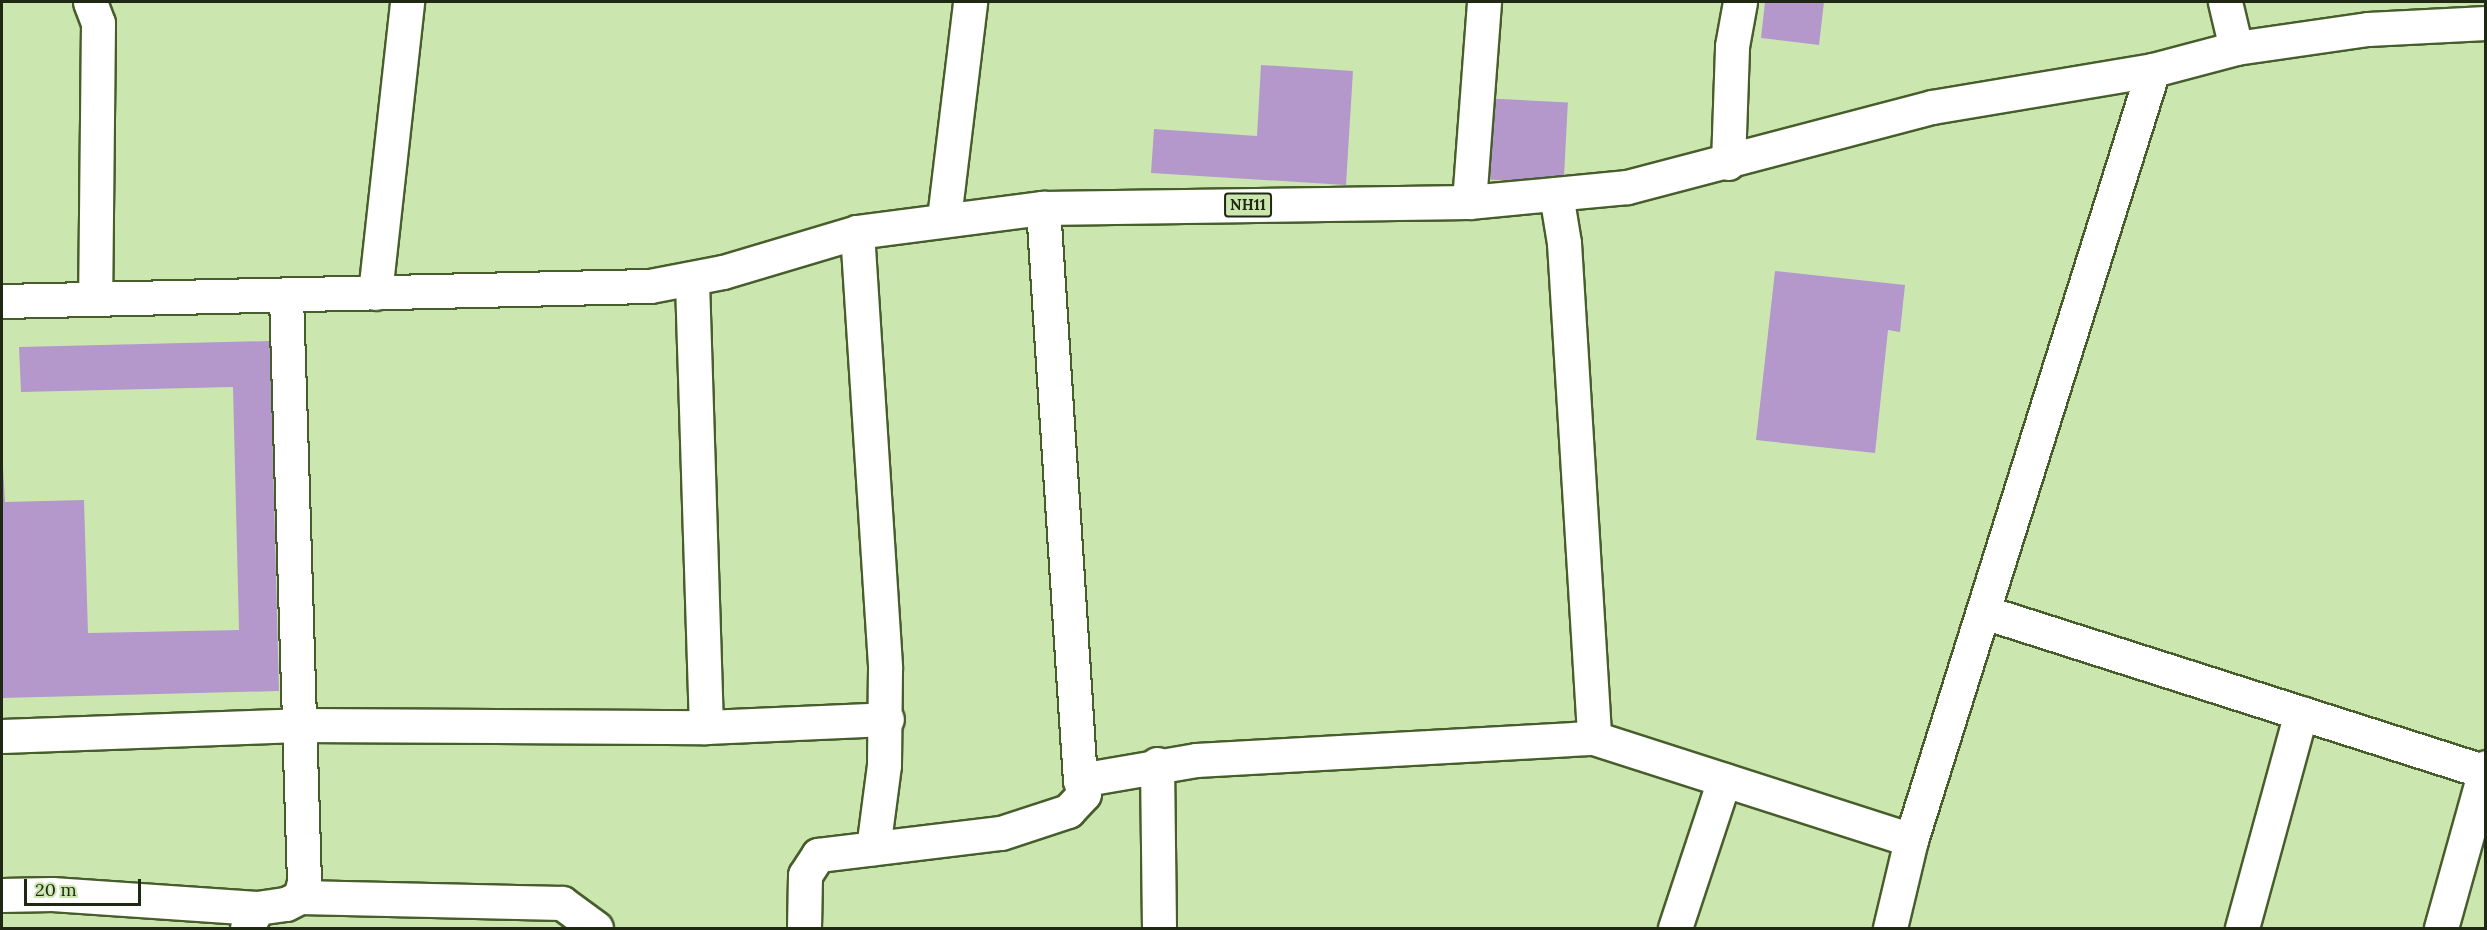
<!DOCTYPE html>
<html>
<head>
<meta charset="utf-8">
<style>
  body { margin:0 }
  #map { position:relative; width:2487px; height:930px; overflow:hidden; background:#cbe7af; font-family:Lora,serif }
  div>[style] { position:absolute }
  .building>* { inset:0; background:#b498cc; transform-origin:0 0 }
  .roads { filter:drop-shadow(2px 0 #475e2c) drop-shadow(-2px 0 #475e2c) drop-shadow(0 2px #475e2c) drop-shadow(0 -2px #475e2c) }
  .minor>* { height:33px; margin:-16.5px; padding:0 16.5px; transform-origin:16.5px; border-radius:16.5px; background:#fff }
  .secondary>* { height:33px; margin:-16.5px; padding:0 16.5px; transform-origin:16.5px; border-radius:16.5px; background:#fff }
  .trunk>* { height:33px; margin:-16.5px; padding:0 16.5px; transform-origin:16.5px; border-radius:16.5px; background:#fff }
  span { translate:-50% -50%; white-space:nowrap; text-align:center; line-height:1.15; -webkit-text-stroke:4.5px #cbe7af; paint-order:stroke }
  .shield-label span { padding:2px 4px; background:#cbe7af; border:2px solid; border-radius:4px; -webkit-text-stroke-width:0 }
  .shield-label { font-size:15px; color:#1e2813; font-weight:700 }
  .frame { position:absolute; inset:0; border:3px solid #1e2813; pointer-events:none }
  .scale { position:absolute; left:24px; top:879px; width:117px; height:27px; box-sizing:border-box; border:3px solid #1e2813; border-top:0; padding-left:8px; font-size:18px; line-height:21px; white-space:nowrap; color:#1e2813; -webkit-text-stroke:4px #cbe7af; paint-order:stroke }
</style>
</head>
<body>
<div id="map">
  <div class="building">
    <i style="clip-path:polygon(1765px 2px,1824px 2px,1819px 45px,1761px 38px)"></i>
    <i style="clip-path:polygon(1261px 65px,1353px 71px,1346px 185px,1151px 173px,1154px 129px,1257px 136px)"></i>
    <i style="left:1482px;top:98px;width:86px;height:81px;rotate:3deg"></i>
    <i style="clip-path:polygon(1775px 271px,1905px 285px,1900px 332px,1888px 330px,1875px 453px,1756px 440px)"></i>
    <i style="clip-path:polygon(270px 341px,279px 691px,2px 698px,2px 449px,5px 502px,84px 500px,88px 633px,239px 630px,233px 387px,21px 392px,19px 347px)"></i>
  </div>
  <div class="roads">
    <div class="minor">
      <i style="left:90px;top:2px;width:22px;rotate:69deg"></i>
      <i style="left:98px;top:23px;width:276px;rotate:90.6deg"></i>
      <i style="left:2225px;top:2px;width:47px;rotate:76.6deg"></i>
      <i style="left:1556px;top:194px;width:50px;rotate:80.7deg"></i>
      <i style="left:1564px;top:243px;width:496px;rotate:86.5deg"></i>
      <i style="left:1594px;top:738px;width:333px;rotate:17.8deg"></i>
      <i style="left:1469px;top:202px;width:201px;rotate:-85.7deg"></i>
      <i style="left:1043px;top:208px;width:573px;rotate:86.3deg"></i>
      <i style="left:1080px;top:780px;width:118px;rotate:-9.8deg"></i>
      <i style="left:1196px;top:760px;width:399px;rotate:-3.2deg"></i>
      <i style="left:944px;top:218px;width:218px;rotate:-83.1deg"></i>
      <i style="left:857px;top:232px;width:437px;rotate:86.3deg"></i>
      <i style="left:885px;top:668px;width:97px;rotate:90.6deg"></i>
      <i style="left:884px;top:765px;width:84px;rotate:97.5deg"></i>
      <i style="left:375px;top:293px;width:293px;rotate:-83.7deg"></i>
      <i style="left:1984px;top:612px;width:527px;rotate:17.68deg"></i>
      <i style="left:706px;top:727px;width:181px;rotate:-2.5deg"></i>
      <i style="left:2px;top:736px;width:297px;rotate:-2.1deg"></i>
      <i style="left:299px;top:725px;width:407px;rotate:0.3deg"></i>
      <i style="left:706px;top:727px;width:448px;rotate:-91.8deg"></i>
      <i style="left:1157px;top:764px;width:164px;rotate:89.3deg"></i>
      <i style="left:2px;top:895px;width:50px;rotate:-1.1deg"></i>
      <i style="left:52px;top:894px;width:205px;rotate:3.9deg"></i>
      <i style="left:300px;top:897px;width:262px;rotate:1.3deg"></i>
      <i style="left:562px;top:903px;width:42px;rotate:36.3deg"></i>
      <i style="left:247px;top:928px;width:22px;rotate:-63deg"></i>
      <i style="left:257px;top:908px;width:29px;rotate:-8deg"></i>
      <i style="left:286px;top:904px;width:16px;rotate:-27deg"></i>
      <i style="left:300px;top:897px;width:16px;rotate:-75deg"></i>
      <i style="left:304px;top:882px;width:587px;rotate:-91.76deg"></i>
      <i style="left:804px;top:928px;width:53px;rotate:-88.9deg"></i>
      <i style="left:805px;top:875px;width:24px;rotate:-57deg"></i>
      <i style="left:818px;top:855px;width:184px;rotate:-6.9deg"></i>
      <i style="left:1001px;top:833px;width:71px;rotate:-18.2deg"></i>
      <i style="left:1068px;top:811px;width:23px;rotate:-47deg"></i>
      <i style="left:1084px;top:794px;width:15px;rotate:-106deg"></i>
      <i style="left:1675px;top:928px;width:156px;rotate:-71.7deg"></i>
      <i style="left:1890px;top:928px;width:90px;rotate:-76.6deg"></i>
      <i style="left:1911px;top:840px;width:807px;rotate:-72.55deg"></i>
      <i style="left:2242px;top:928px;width:223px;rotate:-74.7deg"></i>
      <i style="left:2441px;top:928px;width:167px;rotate:-74.4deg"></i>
    </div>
    <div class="secondary">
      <i style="left:1728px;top:163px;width:117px;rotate:-88deg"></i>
      <i style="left:1732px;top:46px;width:45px;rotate:-79.7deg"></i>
    </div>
    <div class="trunk">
      <i style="left:2px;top:301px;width:648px;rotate:-1.33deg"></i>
      <i style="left:650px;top:286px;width:74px;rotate:-10.9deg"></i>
      <i style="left:723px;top:272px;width:140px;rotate:-16.6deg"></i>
      <i style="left:857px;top:232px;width:188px;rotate:-7.4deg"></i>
      <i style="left:1043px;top:208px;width:426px;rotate:-0.8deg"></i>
      <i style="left:1469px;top:202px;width:159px;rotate:-5.4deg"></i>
      <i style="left:1627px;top:187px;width:315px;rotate:-14.7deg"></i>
      <i style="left:1932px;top:107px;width:224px;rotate:-9.5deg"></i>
      <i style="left:2153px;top:70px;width:86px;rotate:-14.8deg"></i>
      <i style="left:2236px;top:48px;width:133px;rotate:-8.2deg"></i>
      <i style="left:2368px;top:29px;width:118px;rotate:-2.9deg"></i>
    </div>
  </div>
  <div class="shield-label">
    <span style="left:1248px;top:205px">NH11</span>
  </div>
  <div class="frame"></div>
  <div class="scale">20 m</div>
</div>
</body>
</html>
